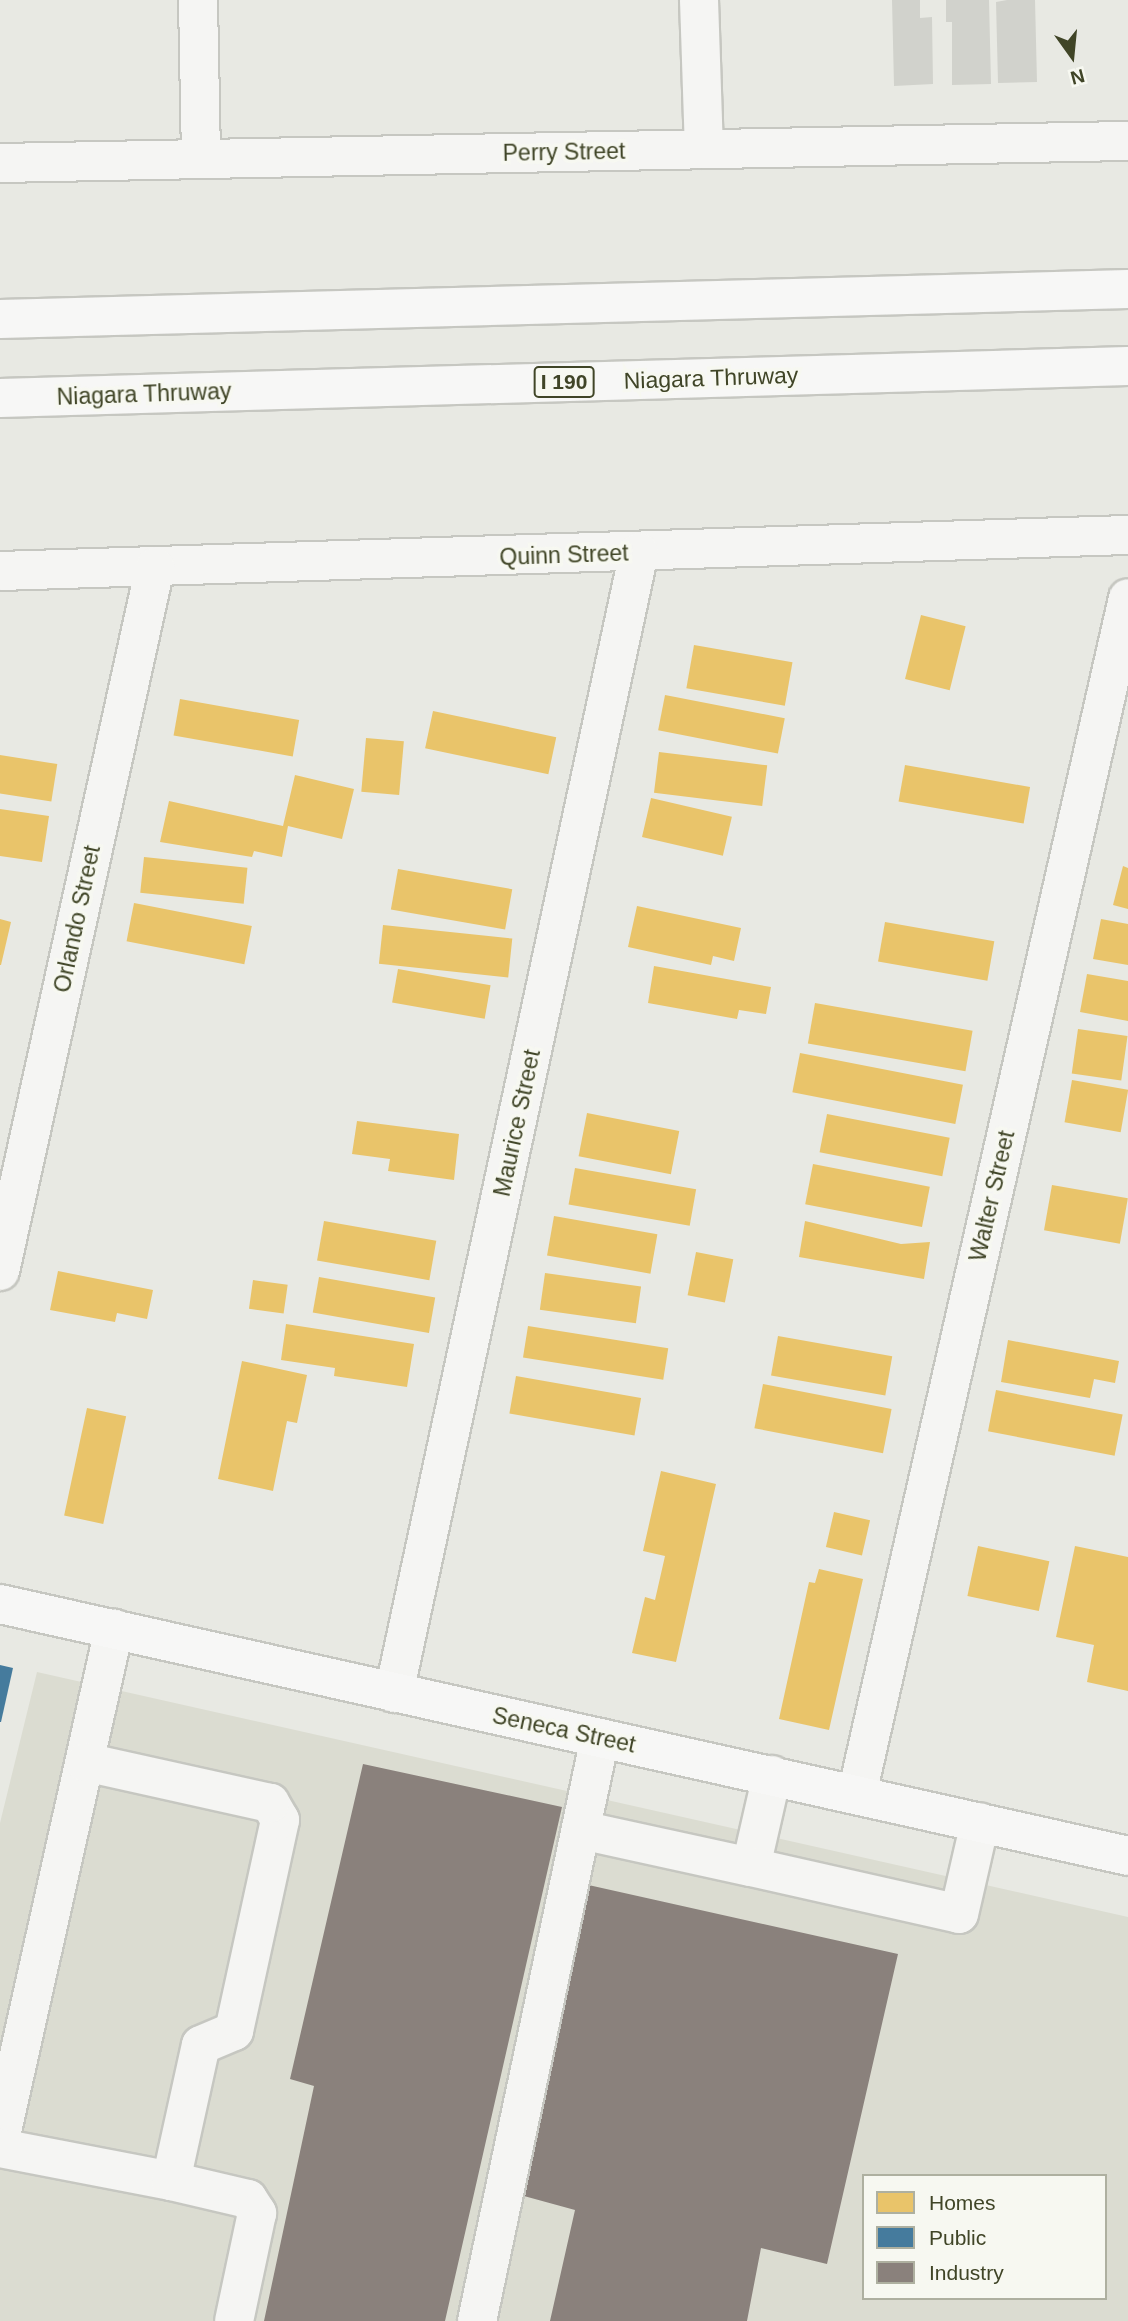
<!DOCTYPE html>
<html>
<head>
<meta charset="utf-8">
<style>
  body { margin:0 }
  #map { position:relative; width:1128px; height:2321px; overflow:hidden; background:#e8e9e3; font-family:Helvetica,sans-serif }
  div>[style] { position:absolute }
  .built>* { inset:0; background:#dbdcd1 }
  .homes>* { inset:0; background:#e9c46a; transform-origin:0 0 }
  .public>* { inset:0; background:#457b9d }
  .industry>* { inset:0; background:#8a817c }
  .building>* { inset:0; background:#d1d2cc }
  .roads { filter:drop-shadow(2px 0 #c6c7c1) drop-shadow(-2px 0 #c6c7c1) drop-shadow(0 2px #c6c7c1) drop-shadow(0 -2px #c6c7c1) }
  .minor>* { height:38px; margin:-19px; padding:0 19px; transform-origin:19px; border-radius:19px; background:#f5f5f3 }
  .major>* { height:38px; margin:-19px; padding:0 19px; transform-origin:19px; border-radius:19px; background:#f7f7f6 }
  .highway>* { height:38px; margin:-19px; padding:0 19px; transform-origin:19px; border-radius:19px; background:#f7f7f6 }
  span { translate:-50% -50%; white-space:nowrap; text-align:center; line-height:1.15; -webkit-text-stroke:7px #f7f8f1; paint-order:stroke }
  .shield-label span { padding:2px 5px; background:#f7f8f1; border:2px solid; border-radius:5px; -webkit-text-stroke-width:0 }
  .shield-label { font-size:21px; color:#404527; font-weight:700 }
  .street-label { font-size:23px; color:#404527 }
  .legend { position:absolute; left:862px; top:2174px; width:245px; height:126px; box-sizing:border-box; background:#f7f8f1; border:2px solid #aeb0a0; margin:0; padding:9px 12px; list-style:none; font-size:21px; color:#404527 }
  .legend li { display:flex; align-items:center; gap:14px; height:35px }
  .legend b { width:35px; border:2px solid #aeb0a0 }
  .north { position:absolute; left:1037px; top:21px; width:70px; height:70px; -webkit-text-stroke:5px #f7f8f1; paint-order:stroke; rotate:165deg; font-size:19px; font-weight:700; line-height:28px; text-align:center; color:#404527 }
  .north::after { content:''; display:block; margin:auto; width:24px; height:32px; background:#404527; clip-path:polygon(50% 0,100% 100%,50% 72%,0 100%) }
</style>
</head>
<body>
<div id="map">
  <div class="built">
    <i style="clip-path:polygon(evenodd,37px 1672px,1128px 1917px,1128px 2321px,0 2321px,0 1823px,37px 1672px,864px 2176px,1105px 2176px,1105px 2298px,864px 2298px,864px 2176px)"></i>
  </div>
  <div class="homes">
    <i style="left:921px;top:615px;width:46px;height:66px;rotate:14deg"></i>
    <i style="left:694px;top:645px;width:100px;height:44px;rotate:10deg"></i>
    <i style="left:665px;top:695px;width:122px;height:36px;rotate:11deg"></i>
    <i style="left:180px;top:699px;width:121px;height:37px;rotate:10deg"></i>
    <i style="left:433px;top:711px;width:126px;height:38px;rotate:12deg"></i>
    <i style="left:366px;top:738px;width:38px;height:54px;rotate:5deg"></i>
    <i style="left:659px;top:752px;width:109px;height:41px;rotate:7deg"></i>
    <i style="left:0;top:755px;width:58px;height:38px;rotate:9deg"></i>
    <i style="left:905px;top:765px;width:127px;height:37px;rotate:10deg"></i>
    <i style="clip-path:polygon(295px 775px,354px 789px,342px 839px,288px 826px,282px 857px,254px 851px,252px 857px,160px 842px,169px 801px,283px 826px)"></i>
    <i style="left:651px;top:798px;width:83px;height:40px;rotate:13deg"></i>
    <i style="clip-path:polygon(0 809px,49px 816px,42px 862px,0 856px)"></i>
    <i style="left:144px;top:857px;width:104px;height:36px;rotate:6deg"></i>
    <i style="clip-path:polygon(1123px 866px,1128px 868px,1128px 909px,1113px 905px)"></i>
    <i style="left:398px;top:869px;width:116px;height:41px;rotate:10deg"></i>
    <i style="left:134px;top:903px;width:120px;height:39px;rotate:11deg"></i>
    <i style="clip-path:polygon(637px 906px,741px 928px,734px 961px,713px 956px,711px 965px,628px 947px)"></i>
    <i style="clip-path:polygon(0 919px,11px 922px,1px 965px,0 965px)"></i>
    <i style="clip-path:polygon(1101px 919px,1128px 924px,1128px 965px,1093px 959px)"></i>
    <i style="left:885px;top:922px;width:111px;height:40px;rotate:10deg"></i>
    <i style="left:383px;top:925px;width:130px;height:39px;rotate:6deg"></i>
    <i style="clip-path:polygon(654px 966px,771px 987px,766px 1014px,739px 1010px,737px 1019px,648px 1003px)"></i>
    <i style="left:398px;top:969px;width:94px;height:34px;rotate:10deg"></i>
    <i style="clip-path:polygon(1087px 974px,1128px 981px,1128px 1021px,1080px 1012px)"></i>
    <i style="left:815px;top:1003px;width:160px;height:41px;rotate:10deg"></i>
    <i style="left:1078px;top:1029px;width:50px;height:45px;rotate:8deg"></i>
    <i style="left:800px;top:1053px;width:166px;height:40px;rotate:11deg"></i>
    <i style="left:1072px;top:1080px;width:57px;height:43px;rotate:10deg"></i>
    <i style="left:587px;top:1113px;width:94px;height:44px;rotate:11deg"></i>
    <i style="left:827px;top:1114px;width:125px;height:39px;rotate:11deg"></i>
    <i style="clip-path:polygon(357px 1121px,459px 1134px,454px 1180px,388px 1171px,390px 1159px,352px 1154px)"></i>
    <i style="left:813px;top:1164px;width:119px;height:41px;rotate:11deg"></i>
    <i style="left:575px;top:1168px;width:123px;height:37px;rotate:10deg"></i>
    <i style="left:1052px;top:1185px;width:77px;height:46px;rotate:10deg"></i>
    <i style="left:554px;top:1216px;width:105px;height:40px;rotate:10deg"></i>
    <i style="left:324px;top:1221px;width:114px;height:40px;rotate:10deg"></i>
    <i style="clip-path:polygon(805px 1221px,901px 1244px,930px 1242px,924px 1279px,799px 1257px)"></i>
    <i style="left:696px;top:1252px;width:38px;height:44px;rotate:11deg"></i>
    <i style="clip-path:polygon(58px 1271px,153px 1290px,147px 1319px,117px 1313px,115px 1322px,50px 1310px)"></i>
    <i style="left:545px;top:1273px;width:97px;height:37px;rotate:8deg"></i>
    <i style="left:319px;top:1277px;width:118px;height:36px;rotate:10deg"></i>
    <i style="left:253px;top:1280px;width:35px;height:29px;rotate:8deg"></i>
    <i style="clip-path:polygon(286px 1324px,414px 1344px,407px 1387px,334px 1376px,335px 1368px,281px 1360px)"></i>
    <i style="left:528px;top:1326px;width:142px;height:32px;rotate:9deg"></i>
    <i style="left:778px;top:1336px;width:116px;height:40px;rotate:10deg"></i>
    <i style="clip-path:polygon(1008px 1340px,1119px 1361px,1115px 1383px,1094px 1379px,1090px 1398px,1001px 1382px)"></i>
    <i style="clip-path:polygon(242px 1361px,307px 1375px,297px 1423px,287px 1421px,273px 1491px,218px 1479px)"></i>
    <i style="left:516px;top:1376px;width:127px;height:38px;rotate:10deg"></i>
    <i style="left:763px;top:1384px;width:131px;height:45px;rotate:11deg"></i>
    <i style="left:996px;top:1390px;width:129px;height:42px;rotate:11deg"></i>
    <i style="left:87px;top:1408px;width:40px;height:110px;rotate:12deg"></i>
    <i style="clip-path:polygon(661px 1471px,716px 1484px,676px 1662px,632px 1653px,645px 1597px,655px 1600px,665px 1556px,643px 1551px)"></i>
    <i style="left:834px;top:1512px;width:37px;height:36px;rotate:13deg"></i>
    <i style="left:978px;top:1546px;width:73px;height:51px;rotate:12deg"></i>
    <i style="clip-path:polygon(1075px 1546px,1128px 1557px,1128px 1691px,1087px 1682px,1094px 1645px,1056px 1637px)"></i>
    <i style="clip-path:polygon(819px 1569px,863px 1579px,829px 1730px,779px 1719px,809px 1582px,815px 1583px)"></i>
  </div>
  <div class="public">
    <i style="clip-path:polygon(0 1665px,13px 1668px,1px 1722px,0 1722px)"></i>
  </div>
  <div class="industry">
    <i style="clip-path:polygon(363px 1764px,562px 1807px,445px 2321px,264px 2321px,314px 2086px,290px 2079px)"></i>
    <i style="clip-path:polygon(575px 1882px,898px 1954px,827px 2264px,761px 2248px,747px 2321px,550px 2321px,575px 2210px,513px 2193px)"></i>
  </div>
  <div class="building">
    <i style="clip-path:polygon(892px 0,920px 0,920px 18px,932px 17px,933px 84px,894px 86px)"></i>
    <i style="clip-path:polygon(946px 0,989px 0,991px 84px,952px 85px,952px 22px,946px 22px)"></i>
    <i style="clip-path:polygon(1007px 0,1035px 0,1037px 82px,998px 83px,996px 2px)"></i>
  </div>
  <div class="roads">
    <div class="minor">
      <i style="left:198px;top:0;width:159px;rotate:88.9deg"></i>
      <i style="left:699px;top:0;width:149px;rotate:88.1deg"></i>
      <i style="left:0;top:163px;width:1128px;rotate:-1.12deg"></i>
      <i style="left:0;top:571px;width:1129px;rotate:-1.83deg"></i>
      <i style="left:0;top:1271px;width:721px;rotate:-77.58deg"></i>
      <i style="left:394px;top:1693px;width:1167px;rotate:-77.88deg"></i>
      <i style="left:772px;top:1775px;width:94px;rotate:102.9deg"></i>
      <i style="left:751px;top:1867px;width:213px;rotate:12.7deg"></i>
      <i style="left:959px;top:1914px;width:94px;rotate:-77.1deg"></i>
      <i style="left:857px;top:1794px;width:1226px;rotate:-77.23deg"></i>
      <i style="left:581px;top:1830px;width:174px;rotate:12.3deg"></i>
      <i style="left:0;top:2140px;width:524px;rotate:-77.42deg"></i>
      <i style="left:0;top:2148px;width:174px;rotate:10.9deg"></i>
      <i style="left:171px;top:2181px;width:139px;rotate:-77.6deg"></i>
      <i style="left:201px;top:2045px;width:36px;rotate:-23deg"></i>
      <i style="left:234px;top:2031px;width:216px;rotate:-77.7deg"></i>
      <i style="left:280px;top:1820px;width:20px;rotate:-120deg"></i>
      <i style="left:270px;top:1803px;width:189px;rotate:-167.5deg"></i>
      <i style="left:171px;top:2181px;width:79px;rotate:13.2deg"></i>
      <i style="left:248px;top:2199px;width:17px;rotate:57deg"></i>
      <i style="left:257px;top:2213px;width:110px;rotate:102deg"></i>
      <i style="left:477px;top:2321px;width:596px;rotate:-78.09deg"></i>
    </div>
    <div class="major">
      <i style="left:0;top:1604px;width:1156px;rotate:12.59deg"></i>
    </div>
    <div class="highway">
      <i style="left:0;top:319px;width:1128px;rotate:-1.52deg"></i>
      <i style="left:0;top:398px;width:1128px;rotate:-1.62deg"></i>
    </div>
  </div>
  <div class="shield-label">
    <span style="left:564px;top:382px">I 190</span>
  </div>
  <div class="street-label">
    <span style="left:564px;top:152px;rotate:-1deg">Perry Street</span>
    <span style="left:711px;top:378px;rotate:-2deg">Niagara Thruway</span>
    <span style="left:144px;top:394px;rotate:-2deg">Niagara Thruway</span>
    <span style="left:564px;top:555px;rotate:-2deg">Quinn Street</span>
    <span style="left:77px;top:919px;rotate:-78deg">Orlando Street</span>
    <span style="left:517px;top:1123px;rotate:-78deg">Maurice Street</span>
    <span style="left:992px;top:1196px;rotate:-77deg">Walter Street</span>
    <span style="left:564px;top:1730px;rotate:12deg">Seneca Street</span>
  </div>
  <ul class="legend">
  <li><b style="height:19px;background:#e9c46a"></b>Homes</li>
  <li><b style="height:19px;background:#457b9d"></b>Public</li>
  <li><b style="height:19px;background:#8a817c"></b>Industry</li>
  </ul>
  <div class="north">N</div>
</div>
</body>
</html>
